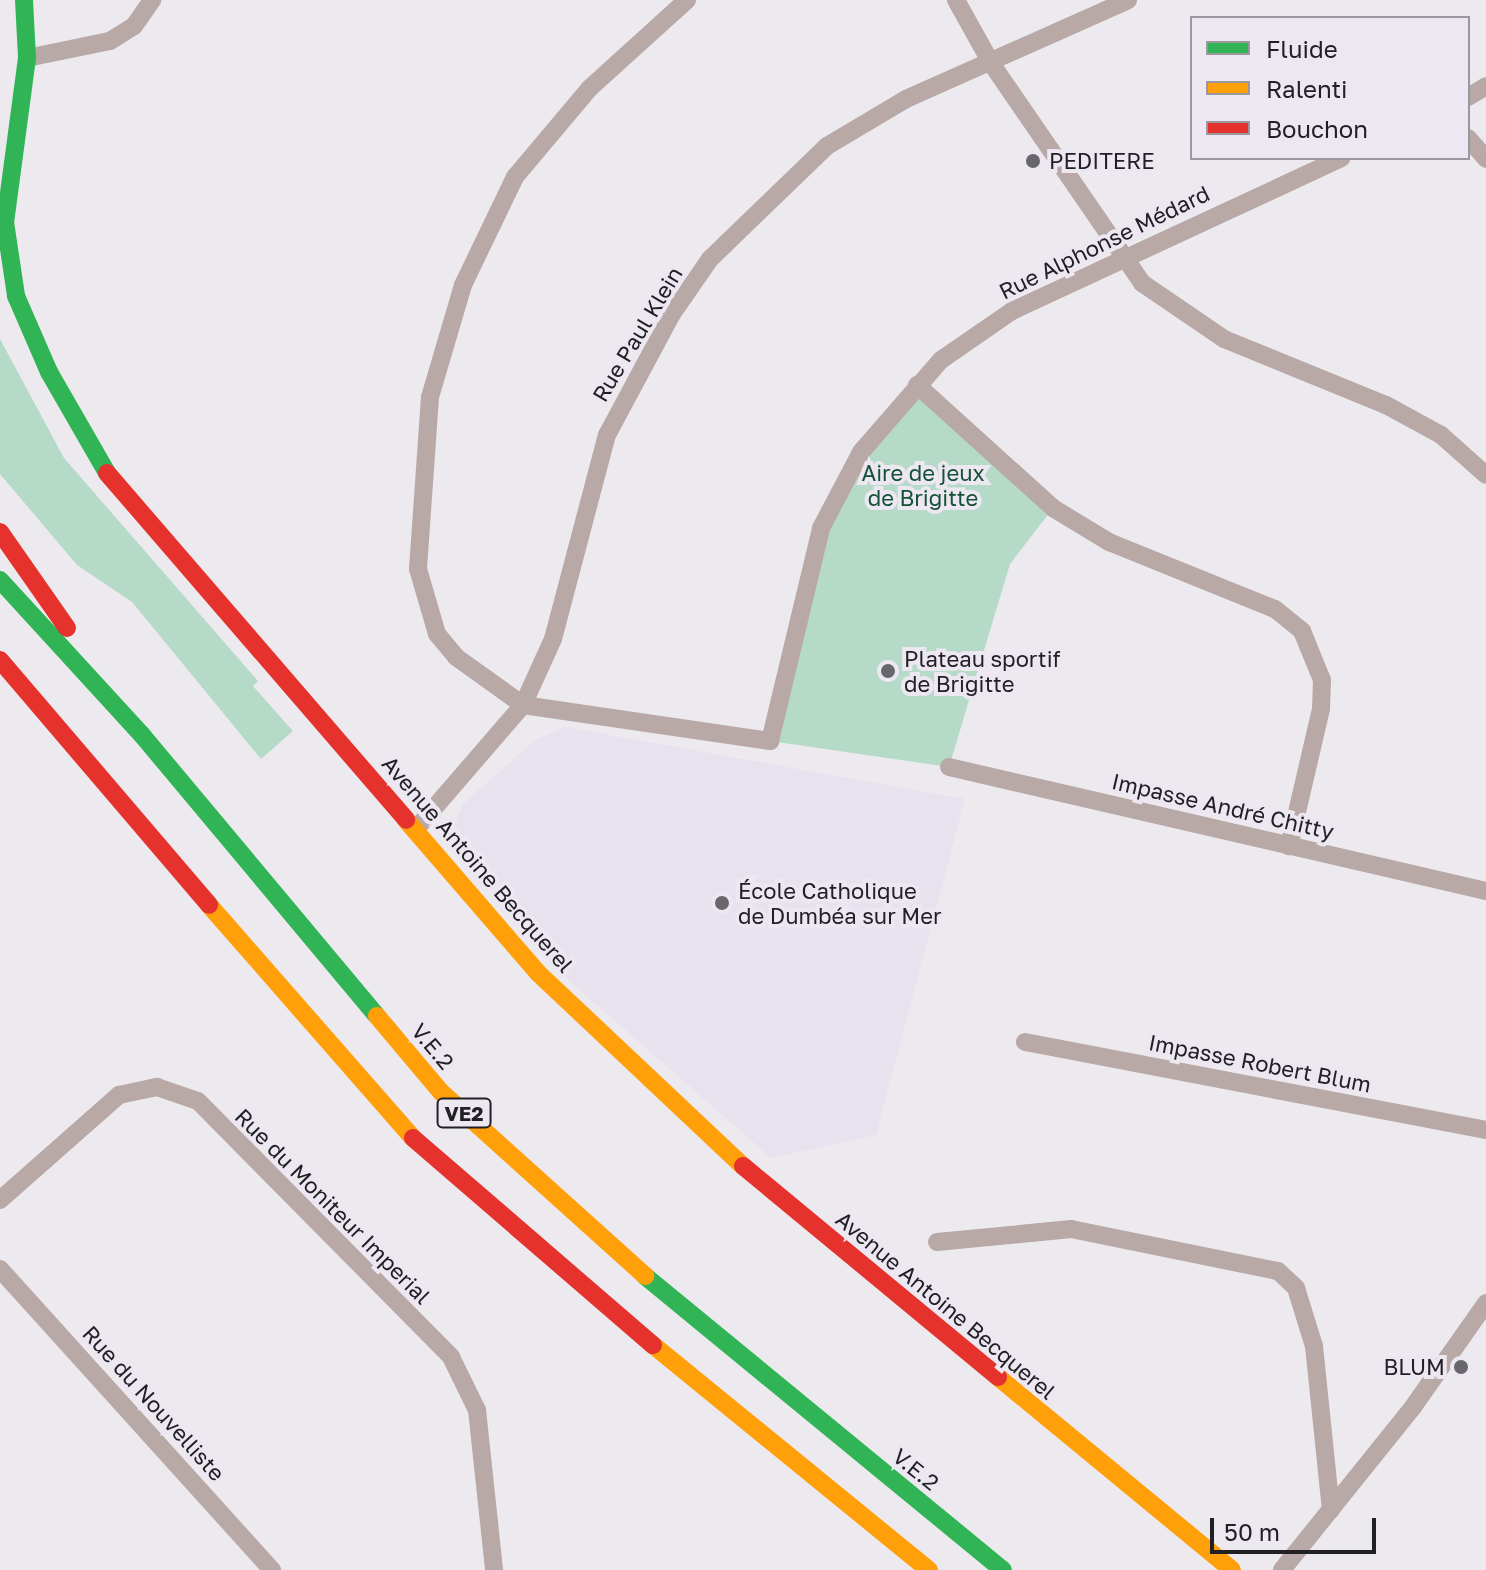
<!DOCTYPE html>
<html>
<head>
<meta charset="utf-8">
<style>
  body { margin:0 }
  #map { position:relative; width:1486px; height:1570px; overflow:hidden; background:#edeaef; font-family:"Golos Text",sans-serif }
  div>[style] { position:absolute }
  .built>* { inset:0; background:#e8e1ee }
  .green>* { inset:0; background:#b6dac8 }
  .street>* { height:18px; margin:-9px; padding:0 9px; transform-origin:9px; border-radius:9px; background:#b8a9a7 }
  .fast>* { height:18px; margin:-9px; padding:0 9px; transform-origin:9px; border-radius:9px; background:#30b455 }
  .slow>* { height:18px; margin:-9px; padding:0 9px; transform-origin:9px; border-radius:9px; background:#ff9f0a }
  .jam>* { height:18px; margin:-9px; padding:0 9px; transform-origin:9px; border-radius:9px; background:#e5322d }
  .dots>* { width:22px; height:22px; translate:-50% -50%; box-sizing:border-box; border:4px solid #ede7f2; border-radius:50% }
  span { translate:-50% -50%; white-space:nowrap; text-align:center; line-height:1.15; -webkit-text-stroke:8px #ede7f2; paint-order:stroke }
  .shield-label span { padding:2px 6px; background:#ede7f2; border:2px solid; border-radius:6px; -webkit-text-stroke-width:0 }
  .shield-label { font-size:20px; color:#212024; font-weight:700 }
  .poi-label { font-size:22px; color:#212024 }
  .left { translate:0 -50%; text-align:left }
  .right { translate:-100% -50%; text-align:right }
  .street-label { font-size:22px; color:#212024 }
  .park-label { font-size:22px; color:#145237 }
  .legend { position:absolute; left:1190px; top:16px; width:280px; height:144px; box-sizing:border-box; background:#ede7f2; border:2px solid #9b97a0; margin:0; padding:10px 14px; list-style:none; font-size:24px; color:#212024 }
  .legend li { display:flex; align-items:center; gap:16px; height:40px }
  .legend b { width:40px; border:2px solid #9b97a0 }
  .scale { position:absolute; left:1210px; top:1518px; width:166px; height:36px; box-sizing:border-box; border:4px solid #212024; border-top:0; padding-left:10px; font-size:24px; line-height:28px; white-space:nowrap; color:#212024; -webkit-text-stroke:6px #ede7f2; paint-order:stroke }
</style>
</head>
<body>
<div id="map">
  <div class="built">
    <i style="clip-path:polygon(565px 727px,965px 799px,876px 1135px,771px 1158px,564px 976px,451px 830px,463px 804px,535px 740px)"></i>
  </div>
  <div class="green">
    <i style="clip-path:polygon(0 339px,64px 458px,258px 681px,253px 686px,293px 731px,261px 759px,132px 602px,77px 565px,0 474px)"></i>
    <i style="clip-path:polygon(917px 385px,1053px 508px,1010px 564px,949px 767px,770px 741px,842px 484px)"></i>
  </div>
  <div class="street">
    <i style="left:687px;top:0;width:132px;rotate:137.8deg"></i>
    <i style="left:589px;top:89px;width:115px;rotate:130.1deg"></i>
    <i style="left:515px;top:177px;width:120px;rotate:115.7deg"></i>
    <i style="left:463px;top:285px;width:117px;rotate:106.4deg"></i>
    <i style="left:430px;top:397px;width:172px;rotate:94deg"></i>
    <i style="left:418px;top:569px;width:68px;rotate:73.7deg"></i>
    <i style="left:437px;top:634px;width:30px;rotate:50deg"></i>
    <i style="left:456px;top:657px;width:82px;rotate:35.6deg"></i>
    <i style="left:523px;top:705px;width:250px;rotate:8.3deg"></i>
    <i style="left:770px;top:741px;width:219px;rotate:-76.5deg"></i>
    <i style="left:821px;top:528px;width:86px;rotate:-62.2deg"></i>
    <i style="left:861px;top:452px;width:122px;rotate:-49deg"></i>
    <i style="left:941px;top:360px;width:86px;rotate:-34.6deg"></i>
    <i style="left:1012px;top:311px;width:363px;rotate:-24.9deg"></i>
    <i style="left:956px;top:0;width:72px;rotate:60.9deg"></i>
    <i style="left:991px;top:63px;width:267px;rotate:55.5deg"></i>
    <i style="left:1142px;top:283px;width:99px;rotate:34.3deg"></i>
    <i style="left:1224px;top:339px;width:175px;rotate:22.2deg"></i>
    <i style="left:1386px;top:405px;width:63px;rotate:28.6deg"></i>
    <i style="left:1441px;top:435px;width:60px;rotate:41.6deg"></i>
    <i style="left:27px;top:58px;width:85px;rotate:-11.6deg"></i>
    <i style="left:110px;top:41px;width:28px;rotate:-32deg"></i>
    <i style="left:134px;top:26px;width:32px;rotate:-55deg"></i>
    <i style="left:1468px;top:97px;width:21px;rotate:-31deg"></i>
    <i style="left:1468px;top:138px;width:28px;rotate:49deg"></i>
    <i style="left:917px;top:385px;width:183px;rotate:42.1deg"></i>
    <i style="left:1053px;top:508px;width:66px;rotate:31.3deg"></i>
    <i style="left:1109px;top:542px;width:179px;rotate:22deg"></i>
    <i style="left:1275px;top:609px;width:35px;rotate:39deg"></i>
    <i style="left:1302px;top:631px;width:53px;rotate:67.8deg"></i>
    <i style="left:1322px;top:680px;width:29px;rotate:92deg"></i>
    <i style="left:1321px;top:709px;width:141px;rotate:103.1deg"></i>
    <i style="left:949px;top:767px;width:551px;rotate:13deg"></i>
    <i style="left:415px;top:830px;width:165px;rotate:-49.2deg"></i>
    <i style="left:523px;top:705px;width:72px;rotate:-65.6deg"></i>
    <i style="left:553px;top:639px;width:211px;rotate:-75.2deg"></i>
    <i style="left:607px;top:435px;width:137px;rotate:-61.8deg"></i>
    <i style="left:672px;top:314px;width:67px;rotate:-55.4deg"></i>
    <i style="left:710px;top:259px;width:163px;rotate:-44deg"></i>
    <i style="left:827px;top:146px;width:92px;rotate:-30.7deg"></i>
    <i style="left:906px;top:99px;width:243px;rotate:-24deg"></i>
    <i style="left:1025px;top:1042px;width:469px;rotate:10.8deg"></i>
    <i style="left:0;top:1200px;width:159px;rotate:-41.4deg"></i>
    <i style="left:119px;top:1095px;width:39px;rotate:-12deg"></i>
    <i style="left:157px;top:1087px;width:43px;rotate:18.9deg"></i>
    <i style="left:198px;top:1101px;width:360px;rotate:45.3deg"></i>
    <i style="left:451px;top:1357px;width:59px;rotate:63.9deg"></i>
    <i style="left:477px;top:1410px;width:161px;rotate:83.9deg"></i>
    <i style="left:937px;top:1242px;width:135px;rotate:-5.5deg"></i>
    <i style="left:1071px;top:1229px;width:211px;rotate:11.5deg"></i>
    <i style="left:1278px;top:1271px;width:25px;rotate:43deg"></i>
    <i style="left:1296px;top:1288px;width:61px;rotate:72.8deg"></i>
    <i style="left:1314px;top:1346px;width:165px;rotate:84.1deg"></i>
    <i style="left:0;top:1269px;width:406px;rotate:47.9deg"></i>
    <i style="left:1282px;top:1570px;width:209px;rotate:-51.2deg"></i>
    <i style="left:1413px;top:1407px;width:127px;rotate:-54.9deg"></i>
  </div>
  <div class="fast">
    <i style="left:24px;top:0;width:58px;rotate:87deg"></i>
    <i style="left:27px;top:58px;width:165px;rotate:97.6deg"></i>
    <i style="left:5px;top:222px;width:75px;rotate:81.5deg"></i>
    <i style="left:16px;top:296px;width:83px;rotate:66.5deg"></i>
    <i style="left:49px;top:372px;width:116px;rotate:60.1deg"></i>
    <i style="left:0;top:580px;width:210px;rotate:47.5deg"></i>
    <i style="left:142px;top:735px;width:366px;rotate:50.1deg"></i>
    <i style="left:645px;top:1276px;width:463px;rotate:39.4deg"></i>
  </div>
  <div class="slow">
    <i style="left:406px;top:820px;width:202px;rotate:49.2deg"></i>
    <i style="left:538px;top:973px;width:282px;rotate:43.3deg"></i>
    <i style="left:209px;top:905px;width:310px;rotate:48.8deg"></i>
    <i style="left:377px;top:1016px;width:99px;rotate:49.9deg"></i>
    <i style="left:441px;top:1092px;width:275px;rotate:42deg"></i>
    <i style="left:653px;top:1345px;width:356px;rotate:39.2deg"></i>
    <i style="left:998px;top:1377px;width:303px;rotate:39.5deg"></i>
  </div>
  <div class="jam">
    <i style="left:107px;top:473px;width:458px;rotate:49.2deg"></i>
    <i style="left:0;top:532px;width:117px;rotate:55.1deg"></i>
    <i style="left:0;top:660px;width:322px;rotate:49.5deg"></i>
    <i style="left:413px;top:1138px;width:317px;rotate:40.8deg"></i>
    <i style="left:743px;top:1166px;width:331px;rotate:39.6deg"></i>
  </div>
  <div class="dots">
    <i style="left:1033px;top:161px;background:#68676b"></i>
    <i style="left:888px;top:671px;background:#68676b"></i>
    <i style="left:722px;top:903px;background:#68676b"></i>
    <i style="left:1461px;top:1367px;background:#68676b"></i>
  </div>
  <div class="shield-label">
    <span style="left:464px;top:1113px">VE2</span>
  </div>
  <div class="poi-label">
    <span class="left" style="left:1049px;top:161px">PEDITERE</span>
    <span class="left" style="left:904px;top:671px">Plateau sportif<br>de Brigitte</span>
    <span class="left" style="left:738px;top:903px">École Catholique<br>de Dumbéa sur Mer</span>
    <span class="right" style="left:1445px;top:1367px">BLUM</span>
  </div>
  <div class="street-label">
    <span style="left:1104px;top:242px;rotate:-26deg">Rue Alphonse Médard</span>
    <span style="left:637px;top:334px;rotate:-59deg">Rue Paul Klein</span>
    <span style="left:1223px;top:806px;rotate:13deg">Impasse André Chitty</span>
    <span style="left:478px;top:864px;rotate:49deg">Avenue Antoine Becquerel</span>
    <span style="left:433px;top:1046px;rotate:50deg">V.E.2</span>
    <span style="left:1260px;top:1063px;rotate:11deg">Impasse Robert Blum</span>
    <span style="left:333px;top:1206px;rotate:45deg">Rue du Moniteur Imperial</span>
    <span style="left:946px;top:1305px;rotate:40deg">Avenue Antoine Becquerel</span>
    <span style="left:154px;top:1403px;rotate:48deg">Rue du Nouvelliste</span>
    <span style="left:916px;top:1469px;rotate:39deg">V.E.2</span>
  </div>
  <div class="park-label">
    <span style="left:923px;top:485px">Aire de jeux<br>de Brigitte</span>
  </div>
  <ul class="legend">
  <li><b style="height:10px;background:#30b455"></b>Fluide</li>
  <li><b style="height:10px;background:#ff9f0a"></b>Ralenti</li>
  <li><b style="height:10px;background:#e5322d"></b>Bouchon</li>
  </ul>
  <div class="scale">50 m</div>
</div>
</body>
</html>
